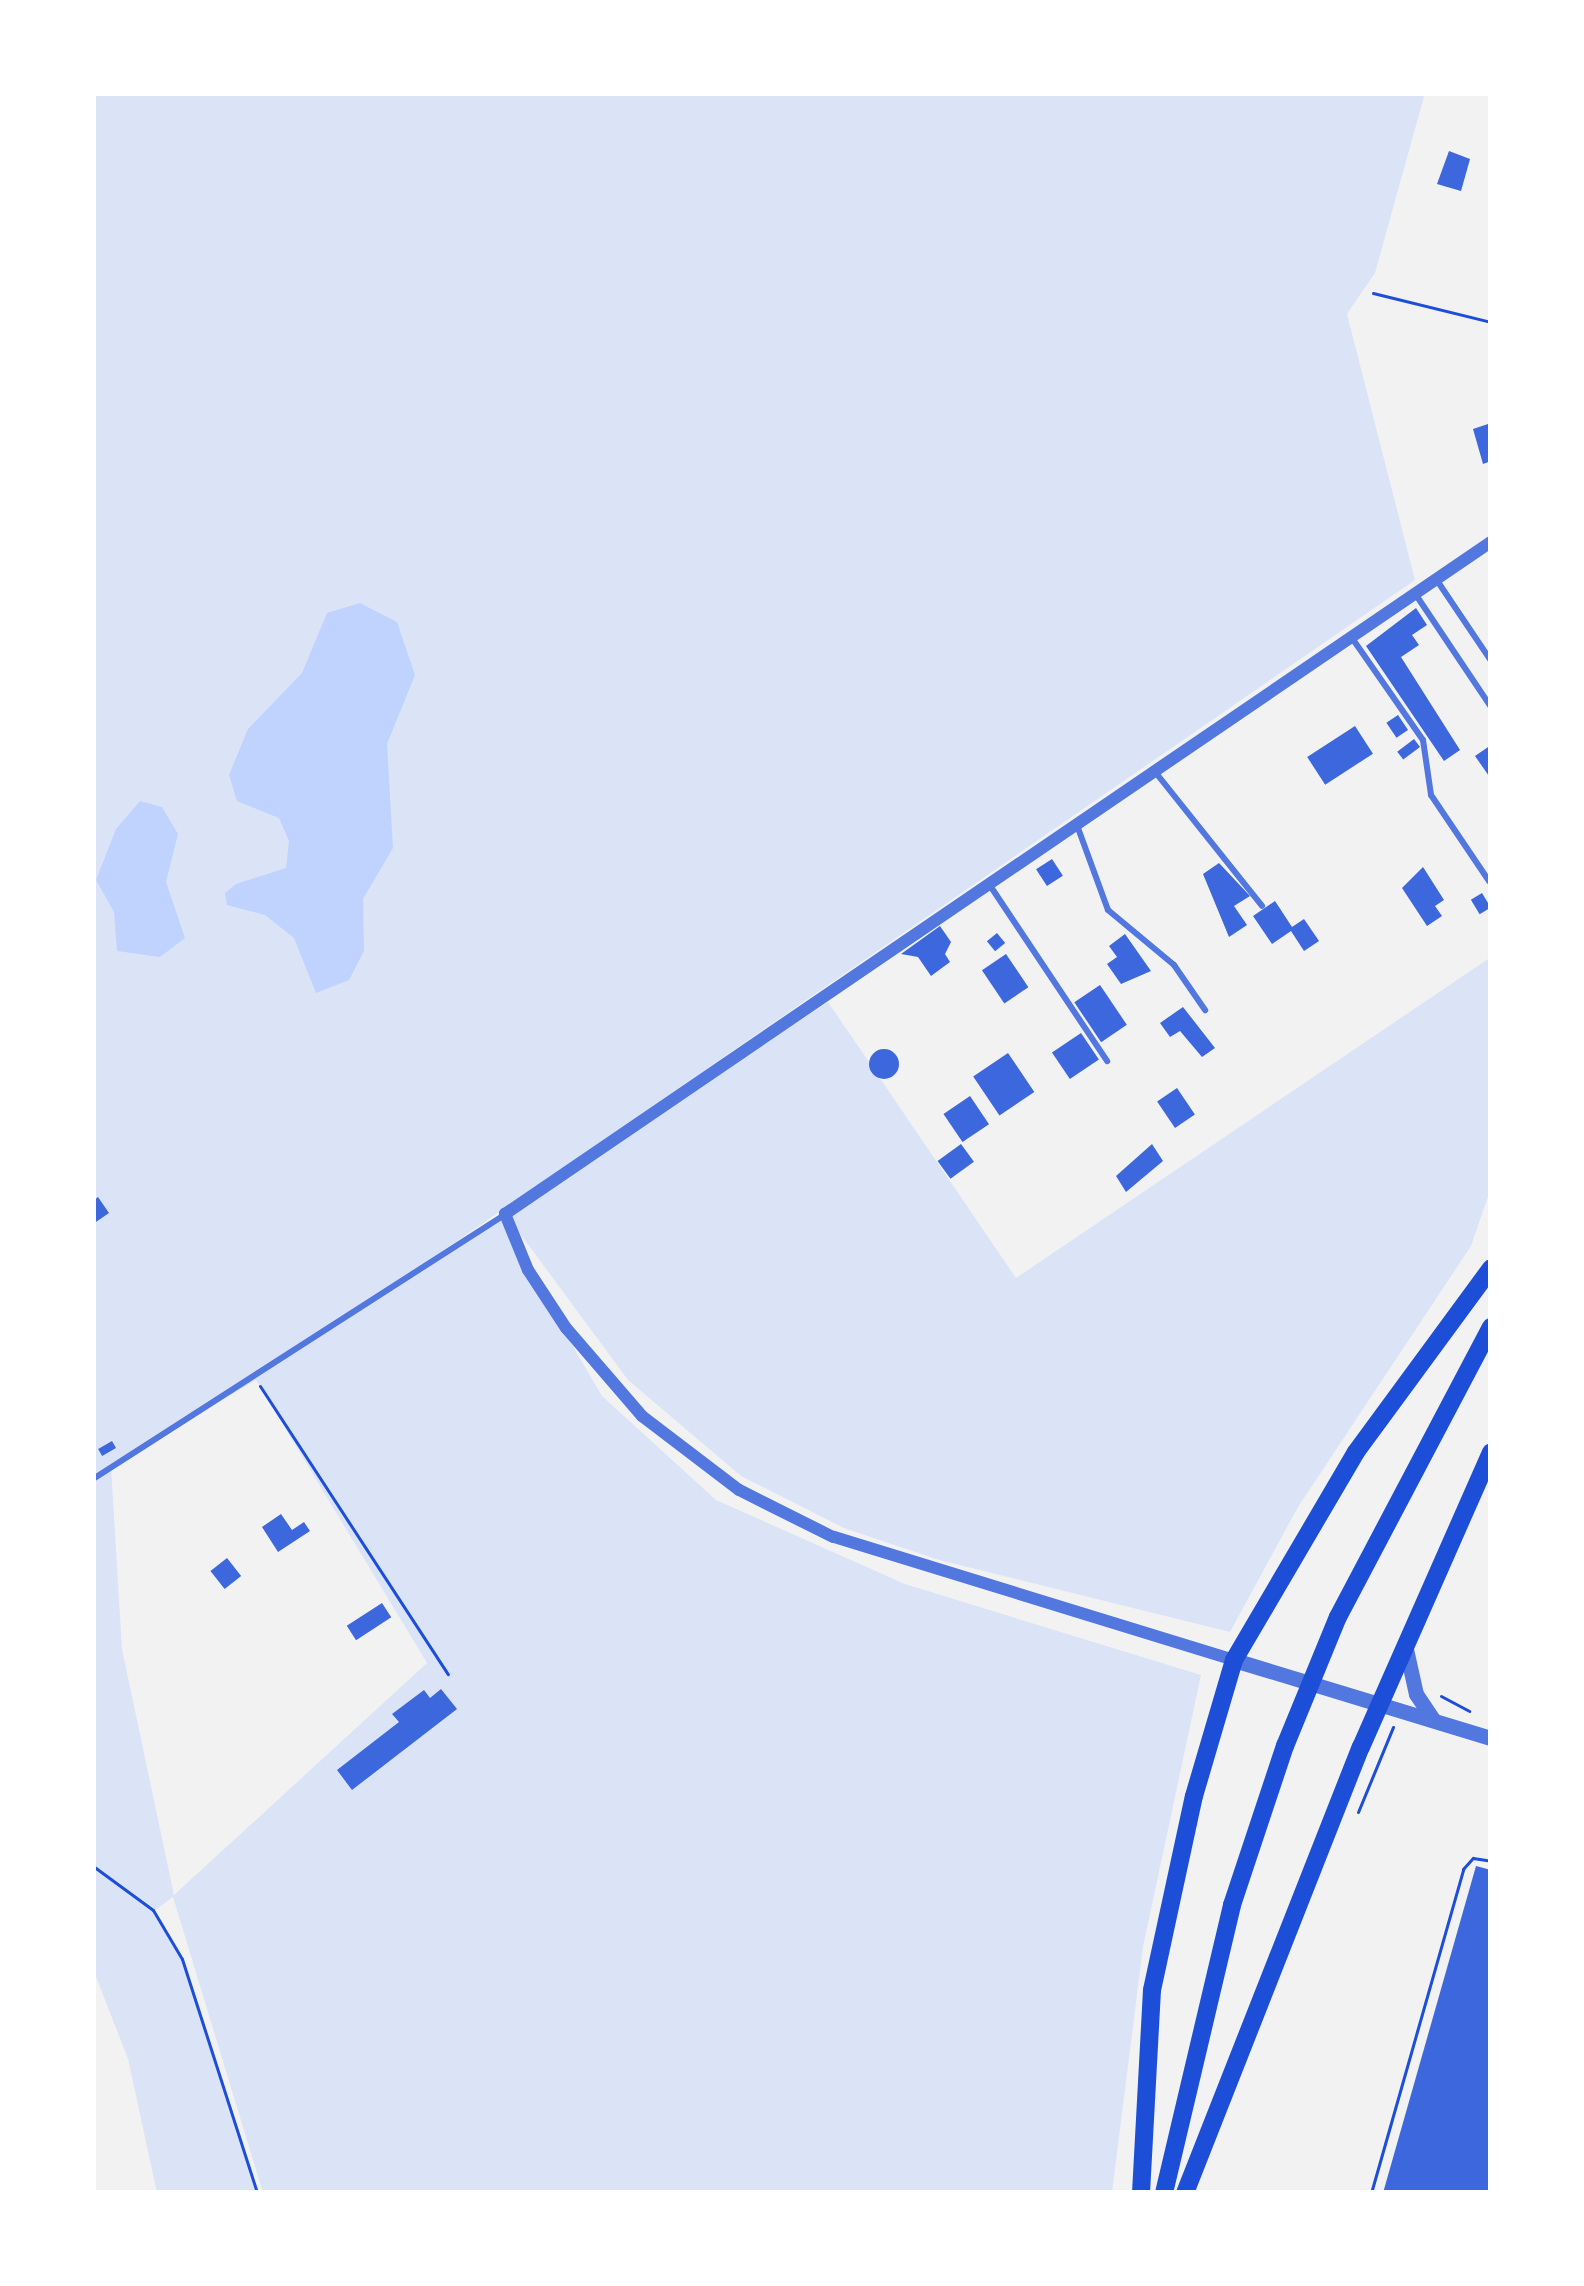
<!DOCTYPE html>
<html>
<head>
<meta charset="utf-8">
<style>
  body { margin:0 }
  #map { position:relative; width:1584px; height:2286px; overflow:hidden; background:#f2f2f2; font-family:Lato,sans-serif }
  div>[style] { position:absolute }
  .green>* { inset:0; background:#dbe4f7 }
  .water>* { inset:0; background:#bfd3fe }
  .building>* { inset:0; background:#3d67dc; transform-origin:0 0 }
  .round { border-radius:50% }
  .path>* { height:3px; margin:-1.5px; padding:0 1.5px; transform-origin:1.5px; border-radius:1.5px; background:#1d4ed8 }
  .service>* { height:6px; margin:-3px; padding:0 3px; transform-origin:3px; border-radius:3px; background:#5277de }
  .minor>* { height:12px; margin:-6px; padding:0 6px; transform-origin:6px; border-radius:6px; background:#5277de }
  .tertiary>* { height:15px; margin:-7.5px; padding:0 7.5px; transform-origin:7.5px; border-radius:7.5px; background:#5277de }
  .primary>* { height:18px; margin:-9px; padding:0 9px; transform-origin:9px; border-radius:9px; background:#1d4ed8 }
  span { translate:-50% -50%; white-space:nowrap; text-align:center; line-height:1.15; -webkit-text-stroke:10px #fff; paint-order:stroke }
  .frame { position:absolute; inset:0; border:96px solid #fff; pointer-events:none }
</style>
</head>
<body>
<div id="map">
  <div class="green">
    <i style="clip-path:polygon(evenodd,93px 93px,1425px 93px,1375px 273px,1347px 314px,1415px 580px,331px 1328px,828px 1002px,1016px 1278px,1491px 957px,1491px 1188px,1471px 1246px,1298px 1507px,1230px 1632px,939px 1560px,844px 1528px,741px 1476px,628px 1380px,510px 1220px,528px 1270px,602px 1396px,716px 1500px,905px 1584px,1201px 1675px,1143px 1947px,1112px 2193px,263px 2193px,173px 1897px,154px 1911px,182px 1959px,257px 2193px,157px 2193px,128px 2059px,93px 1969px,93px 93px,256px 1380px,427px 1663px,174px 1895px,122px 1649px,111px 1466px,256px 1380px)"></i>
  </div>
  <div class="water">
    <i style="clip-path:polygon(360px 603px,397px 622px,415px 675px,387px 744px,393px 848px,363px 899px,364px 951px,349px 980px,316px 993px,294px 938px,265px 915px,227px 905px,225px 893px,236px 884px,286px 868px,289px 841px,279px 818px,237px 801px,229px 775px,248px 729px,302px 673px,327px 613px)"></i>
    <i style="clip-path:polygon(140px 801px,162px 807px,178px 834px,166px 882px,185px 938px,160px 957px,117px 951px,114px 912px,96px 880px,116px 829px)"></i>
  </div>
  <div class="building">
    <i style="clip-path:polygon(1449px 151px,1470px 159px,1461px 191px,1437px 184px)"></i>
    <i style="clip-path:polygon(1491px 423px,1491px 461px,1483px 464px,1473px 429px)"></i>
    <i style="clip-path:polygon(1416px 608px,1427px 625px,1412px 635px,1419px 645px,1401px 657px,1460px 750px,1444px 761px,1366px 646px)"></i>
    <i style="left:1398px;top:715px;width:18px;height:14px;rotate:56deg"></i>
    <i style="left:1355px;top:726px;width:33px;height:57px;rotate:57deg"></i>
    <i style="left:1414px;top:739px;width:10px;height:21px;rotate:53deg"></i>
    <i style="clip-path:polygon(1491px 745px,1491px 779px,1475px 756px)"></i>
    <i style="left:1052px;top:859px;width:20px;height:19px;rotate:57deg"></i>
    <i style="clip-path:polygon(1219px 863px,1250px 896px,1234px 906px,1247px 925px,1229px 937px,1203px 874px)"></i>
    <i style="clip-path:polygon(1423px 867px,1444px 900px,1435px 906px,1442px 916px,1427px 926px,1402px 888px)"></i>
    <i style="left:1482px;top:893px;width:17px;height:13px;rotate:59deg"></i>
    <i style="clip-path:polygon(1275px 901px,1292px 927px,1304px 919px,1319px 941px,1304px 951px,1291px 931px,1272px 944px,1253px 916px)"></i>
    <i style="clip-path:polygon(940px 926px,951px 942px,945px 954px,950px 962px,931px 976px,918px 957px,901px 954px)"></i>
    <i style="left:997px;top:933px;width:13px;height:13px;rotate:51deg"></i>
    <i style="clip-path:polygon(1125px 934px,1151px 971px,1121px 984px,1107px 964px,1117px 957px,1109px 946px)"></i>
    <i style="left:1006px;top:954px;width:40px;height:29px;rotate:56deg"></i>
    <i style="left:1100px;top:985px;width:48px;height:31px;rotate:56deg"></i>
    <i style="clip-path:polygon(1183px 1007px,1215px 1048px,1202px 1057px,1180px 1031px,1170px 1037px,1160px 1023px)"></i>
    <i style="left:1081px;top:1033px;width:32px;height:35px;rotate:56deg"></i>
    <i class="round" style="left:869px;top:1049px;width:30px;height:30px"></i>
    <i style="left:1008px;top:1053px;width:47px;height:42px;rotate:56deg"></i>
    <i style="left:1177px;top:1088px;width:32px;height:24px;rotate:56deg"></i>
    <i style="left:970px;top:1096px;width:34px;height:32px;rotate:56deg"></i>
    <i style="left:961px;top:1144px;width:22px;height:29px;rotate:54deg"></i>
    <i style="clip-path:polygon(1152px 1144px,1163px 1161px,1126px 1192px,1116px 1176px)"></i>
    <i style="clip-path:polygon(98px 1197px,109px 1213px,93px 1224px,93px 1201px)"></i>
    <i style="left:112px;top:1441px;width:8px;height:16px;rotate:60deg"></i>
    <i style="clip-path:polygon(281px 1514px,292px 1530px,304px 1522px,310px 1531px,278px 1552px,262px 1527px)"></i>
    <i style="left:227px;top:1558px;width:23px;height:21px;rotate:52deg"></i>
    <i style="left:382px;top:1603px;width:17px;height:42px;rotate:57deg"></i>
    <i style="clip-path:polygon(441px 1689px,457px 1709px,352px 1790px,337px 1770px,399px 1722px,392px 1714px,424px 1690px,430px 1698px)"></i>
    <i style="clip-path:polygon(1476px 1866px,1491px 1870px,1491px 2193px,1383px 2193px)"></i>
  </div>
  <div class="path">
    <i style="left:1373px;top:293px;width:122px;rotate:13.8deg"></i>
    <i style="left:260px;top:1386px;width:344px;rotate:56.9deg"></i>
    <i style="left:1441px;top:1696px;width:32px;rotate:28deg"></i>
    <i style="left:1358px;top:1812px;width:92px;rotate:-67.6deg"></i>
    <i style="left:93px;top:1866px;width:74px;rotate:36.3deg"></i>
    <i style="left:153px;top:1910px;width:57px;rotate:59.4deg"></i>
    <i style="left:182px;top:1959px;width:246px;rotate:72.2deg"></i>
    <i style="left:1371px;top:2193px;width:337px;rotate:-74.1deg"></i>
    <i style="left:1463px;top:1869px;width:15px;rotate:-48deg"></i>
    <i style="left:1473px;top:1858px;width:18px;rotate:9deg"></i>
  </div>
  <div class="service">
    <i style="left:1436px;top:579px;width:99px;rotate:56.1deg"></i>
    <i style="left:1416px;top:595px;width:135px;rotate:56.2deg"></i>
    <i style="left:1352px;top:638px;width:124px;rotate:55.2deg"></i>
    <i style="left:1423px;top:740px;width:56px;rotate:81.7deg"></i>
    <i style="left:1431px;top:795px;width:104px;rotate:56deg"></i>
    <i style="left:1156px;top:773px;width:170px;rotate:51.4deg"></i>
    <i style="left:1078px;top:828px;width:87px;rotate:69.9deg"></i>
    <i style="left:1108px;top:910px;width:86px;rotate:39.8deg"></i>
    <i style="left:1174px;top:965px;width:55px;rotate:55.4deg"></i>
    <i style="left:989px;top:884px;width:213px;rotate:56.3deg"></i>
    <i style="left:93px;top:1479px;width:486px;rotate:-32.7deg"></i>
  </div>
  <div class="minor">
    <i style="left:1234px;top:1660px;width:419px;rotate:-162.9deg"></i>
    <i style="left:833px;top:1537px;width:105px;rotate:-153.4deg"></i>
    <i style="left:739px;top:1490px;width:122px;rotate:-142.7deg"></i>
    <i style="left:642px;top:1416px;width:116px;rotate:-130.8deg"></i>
    <i style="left:566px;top:1328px;width:69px;rotate:-123.2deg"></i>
    <i style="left:528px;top:1270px;width:61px;rotate:-112.3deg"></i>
    <i style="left:505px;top:1214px;width:1193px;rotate:-34.28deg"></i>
  </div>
  <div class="tertiary">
    <i style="left:1406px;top:1649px;width:46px;rotate:77.5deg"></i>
    <i style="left:1416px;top:1694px;width:30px;rotate:56deg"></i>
    <i style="left:1234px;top:1660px;width:269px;rotate:16.9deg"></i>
  </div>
  <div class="primary">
    <i style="left:1141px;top:2193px;width:203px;rotate:-86.9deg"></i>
    <i style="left:1152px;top:1990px;width:198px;rotate:-77.8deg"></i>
    <i style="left:1194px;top:1796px;width:142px;rotate:-73.6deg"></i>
    <i style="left:1234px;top:1660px;width:241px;rotate:-59.6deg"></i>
    <i style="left:1356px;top:1452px;width:228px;rotate:-53.7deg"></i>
    <i style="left:1164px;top:2193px;width:296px;rotate:-76.7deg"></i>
    <i style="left:1232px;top:1905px;width:168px;rotate:-71.6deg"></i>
    <i style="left:1285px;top:1746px;width:139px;rotate:-67.7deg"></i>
    <i style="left:1338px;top:1617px;width:328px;rotate:-62.2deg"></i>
    <i style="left:1185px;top:2193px;width:479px;rotate:-68.5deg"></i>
    <i style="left:1361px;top:1747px;width:322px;rotate:-66.2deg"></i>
  </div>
  <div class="frame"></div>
</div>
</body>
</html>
